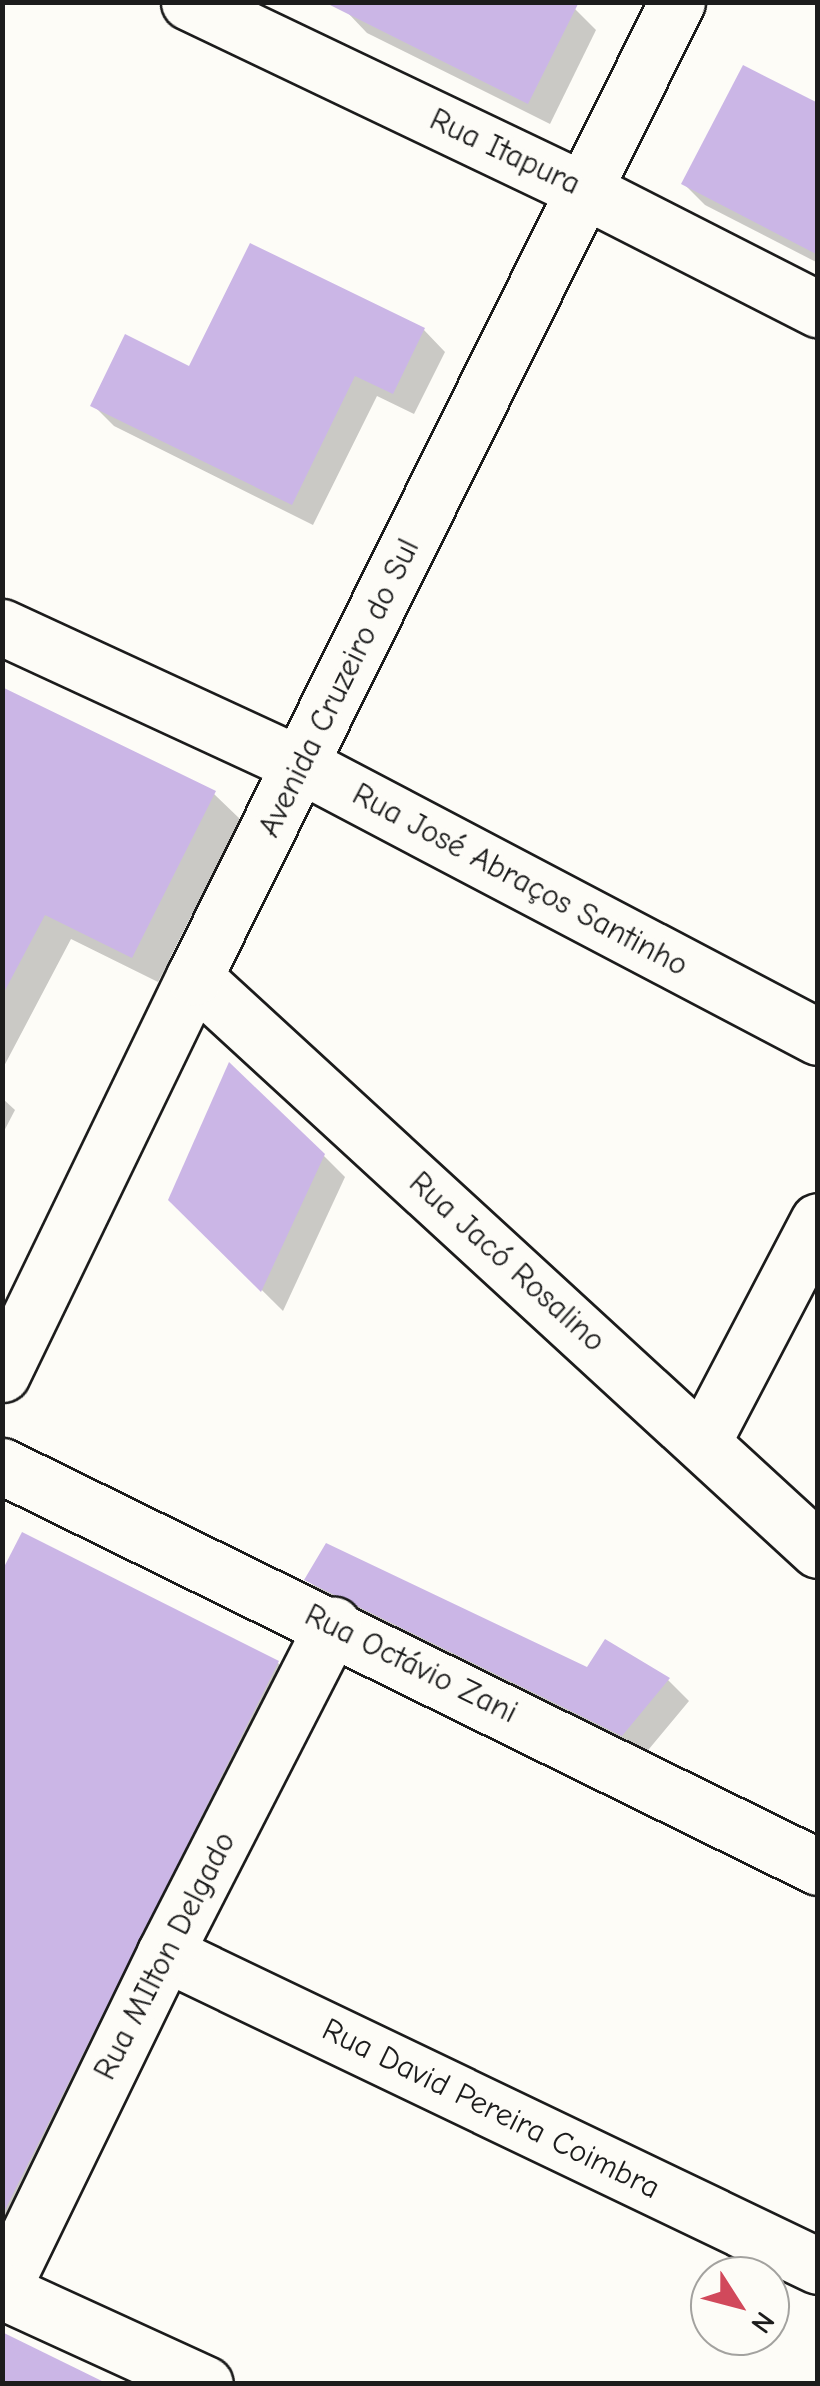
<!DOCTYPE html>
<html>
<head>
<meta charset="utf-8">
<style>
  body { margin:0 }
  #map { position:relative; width:820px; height:2386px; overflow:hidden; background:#fdfcf7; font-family:"Comic Neue",sans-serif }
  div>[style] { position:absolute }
  .shadow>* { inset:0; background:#0003 }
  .building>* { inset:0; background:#cbb6e6 }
  .roads { filter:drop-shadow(2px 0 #1c1c1c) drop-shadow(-2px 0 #1c1c1c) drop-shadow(0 2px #1c1c1c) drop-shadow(0 -2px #1c1c1c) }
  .minor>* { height:55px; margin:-27.5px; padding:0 27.5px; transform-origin:27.5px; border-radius:27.5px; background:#fdfcf7 }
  span { translate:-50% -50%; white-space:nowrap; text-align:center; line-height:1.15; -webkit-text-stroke:9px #fdfcf7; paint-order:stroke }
  .street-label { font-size:32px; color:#1c1c1c }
  .frame { position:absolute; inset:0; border:5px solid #1c1c1c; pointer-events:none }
  .north { position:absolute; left:690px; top:2256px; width:100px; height:100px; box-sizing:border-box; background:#fdfcf7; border:2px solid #a3a29f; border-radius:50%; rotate:126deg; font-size:28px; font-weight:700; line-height:40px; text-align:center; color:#1c1c1c }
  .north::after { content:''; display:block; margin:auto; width:35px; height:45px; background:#d1495b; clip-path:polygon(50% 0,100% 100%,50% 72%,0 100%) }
</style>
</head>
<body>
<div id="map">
  <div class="shadow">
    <i style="clip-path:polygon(575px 9px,596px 30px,550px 124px,367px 33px,346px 11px)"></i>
    <i style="clip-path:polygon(818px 106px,818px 263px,705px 205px,684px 184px)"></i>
    <i style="clip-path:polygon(251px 246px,424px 330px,445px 352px,414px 414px,377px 396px,313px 525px,114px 426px,93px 405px,190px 369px)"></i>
    <i style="clip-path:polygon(2px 690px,214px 794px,240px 819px,158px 982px,71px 939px,2px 1070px)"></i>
    <i style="clip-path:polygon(2px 1098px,15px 1110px,2px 1135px)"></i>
    <i style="clip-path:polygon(324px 1156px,345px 1177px,283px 1311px,171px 1200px)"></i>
    <i style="clip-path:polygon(2px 1576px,278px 1663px,304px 1689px,2px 2255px)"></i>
    <i style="clip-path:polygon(307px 1579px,588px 1670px,668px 1680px,689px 1701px,644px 1755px,328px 1600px)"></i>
  </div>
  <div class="building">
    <i style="clip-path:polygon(324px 2px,579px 2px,528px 104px)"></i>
    <i style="clip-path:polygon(743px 65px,818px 103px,818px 255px,681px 184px)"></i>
    <i style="clip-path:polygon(250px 243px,425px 328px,393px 394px,355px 376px,292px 505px,90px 406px,125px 334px,189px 366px)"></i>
    <i style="clip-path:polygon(2px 687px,216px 791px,132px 958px,45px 915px,2px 996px)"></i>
    <i style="clip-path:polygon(229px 1062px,325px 1154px,261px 1292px,168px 1200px)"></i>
    <i style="clip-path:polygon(22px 1532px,279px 1661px,2px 2216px,2px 1571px)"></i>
    <i style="clip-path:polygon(326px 1543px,587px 1667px,605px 1639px,670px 1678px,622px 1736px,304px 1580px)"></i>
    <i style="clip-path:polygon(2px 2332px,108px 2384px,2px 2384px)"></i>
  </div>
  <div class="roads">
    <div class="minor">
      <i style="left:189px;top:2px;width:437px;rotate:25.5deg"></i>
      <i style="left:584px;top:190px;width:263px;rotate:27deg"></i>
      <i style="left:2px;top:627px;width:329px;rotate:24.8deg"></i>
      <i style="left:301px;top:765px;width:584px;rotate:27.75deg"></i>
      <i style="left:194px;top:977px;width:847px;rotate:42.56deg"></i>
      <i style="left:2px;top:1374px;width:441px;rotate:-64.2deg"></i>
      <i style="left:194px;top:977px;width:1088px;rotate:-63.65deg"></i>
      <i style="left:703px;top:1441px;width:248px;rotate:-62.4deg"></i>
      <i style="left:2px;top:1466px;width:909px;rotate:26.17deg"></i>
      <i style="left:165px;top:1953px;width:724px;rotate:25.61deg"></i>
      <i style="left:2px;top:2289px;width:373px;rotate:-64.1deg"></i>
      <i style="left:165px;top:1953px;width:369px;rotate:-62.9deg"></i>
      <i style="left:2px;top:2291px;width:223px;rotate:24.6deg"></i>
    </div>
  </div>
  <div class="street-label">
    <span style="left:505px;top:152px;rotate:25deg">Rua Itapura</span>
    <span style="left:339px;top:688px;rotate:-64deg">Avenida Cruzeiro do Sul</span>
    <span style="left:520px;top:880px;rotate:28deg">Rua José Abraços Santinho</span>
    <span style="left:507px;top:1262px;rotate:42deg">Rua Jacó Rosalino</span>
    <span style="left:411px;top:1664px;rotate:26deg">Rua Octávio Zani</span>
    <span style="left:165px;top:1956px;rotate:-63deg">Rua MIlton Delgado</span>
    <span style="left:491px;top:2109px;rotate:26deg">Rua David Pereira Coimbra</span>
  </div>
  <div class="frame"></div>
  <div class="north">N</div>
</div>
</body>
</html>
